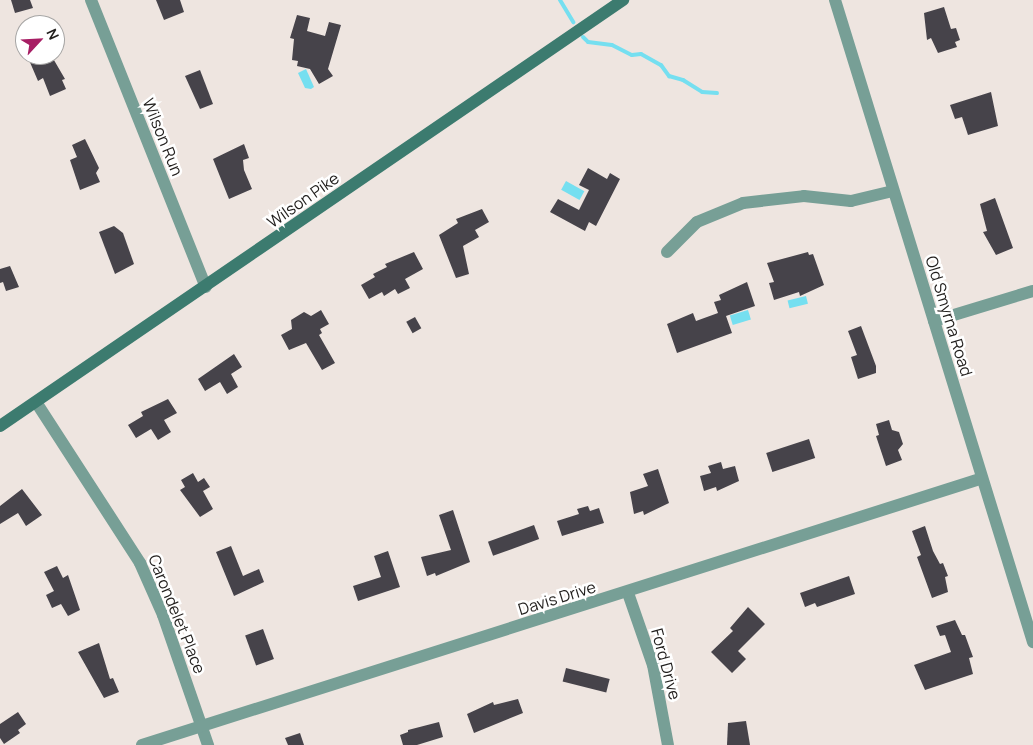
<!DOCTYPE html>
<html>
<head>
<meta charset="utf-8">
<style>
  body { margin:0 }
  #map { position:relative; width:1033px; height:745px; overflow:hidden; background:#eee5e0; font-family:Manrope,sans-serif }
  div>[style] { position:absolute }
  .water>* { inset:0; background:#75dff0; transform-origin:0 0 }
  .stream>* { height:4px; margin:-2px; padding:0 2px; transform-origin:2px; border-radius:2px; background:#75dff0 }
  .building>* { inset:0; background:#46434a; transform-origin:0 0 }
  .minor>* { height:12px; margin:-6px; padding:0 6px; transform-origin:6px; border-radius:6px; background:#779f96 }
  .tertiary>* { height:12px; margin:-6px; padding:0 6px; transform-origin:6px; border-radius:6px; background:#779f96 }
  .secondary>* { height:12px; margin:-6px; padding:0 6px; transform-origin:6px; border-radius:6px; background:#3c7b6f }
  span { translate:-50% -50%; white-space:nowrap; text-align:center; line-height:1.15; -webkit-text-stroke:5px #fff; paint-order:stroke }
  .street-label { font-size:16px; color:#211e1c }
  .north { position:absolute; left:15px; top:15px; width:50px; height:50px; box-sizing:border-box; background:#fff; border:1px solid #a6a5a4; border-radius:50%; rotate:65deg; font-size:14px; font-weight:700; line-height:20px; text-align:center; color:#211e1c }
  .north::after { content:''; display:block; margin:auto; width:18px; height:22px; background:#a71e64; clip-path:polygon(50% 0,100% 100%,50% 72%,0 100%) }
</style>
</head>
<body>
<div id="map">
  <div class="water">
    <i style="clip-path:polygon(306px 69px,314px 87px,311px 89px,305px 88px,298px 73px)"></i>
    <i style="left:566px;top:181px;width:21px;height:10px;rotate:29deg"></i>
    <i style="left:806px;top:296px;width:8px;height:19px;rotate:76deg"></i>
    <i style="left:748px;top:310px;width:10px;height:19px;rotate:73deg"></i>
  </div>
  <div class="stream">
    <i style="left:560px;top:0;width:26px;rotate:59deg"></i>
    <i style="left:583px;top:37px;width:7px;rotate:45deg"></i>
    <i style="left:588px;top:42px;width:24px;rotate:7deg"></i>
    <i style="left:612px;top:45px;width:22px;rotate:27deg"></i>
    <i style="left:632px;top:55px;width:9px;rotate:-6deg"></i>
    <i style="left:641px;top:54px;width:23px;rotate:29deg"></i>
    <i style="left:661px;top:65px;width:14px;rotate:54deg"></i>
    <i style="left:669px;top:76px;width:15px;rotate:16deg"></i>
    <i style="left:683px;top:80px;width:22px;rotate:32deg"></i>
    <i style="left:702px;top:92px;width:15px;rotate:4deg"></i>
  </div>
  <div class="building">
    <i style="clip-path:polygon(11px 0,30px 0,33px 8px,15px 13px)"></i>
    <i style="clip-path:polygon(156px 0,180px 0,184px 12px,164px 20px)"></i>
    <i style="clip-path:polygon(944px 7px,951px 29px,956px 28px,960px 40px,955px 42px,957px 47px,938px 53px,931px 38px,927px 40px,924px 13px)"></i>
    <i style="clip-path:polygon(297px 15px,310px 18px,307px 31px,325px 36px,329px 22px,341px 25px,328px 69px,333px 76px,319px 84px,310px 69px,297px 66px,298px 61px,292px 60px,294px 39px,290px 38px)"></i>
    <i style="clip-path:polygon(42px 55px,51px 55px,65px 79px,62px 80px,66px 89px,50px 96px,43px 78px,38px 81px,29px 60px)"></i>
    <i style="clip-path:polygon(200px 70px,213px 104px,200px 109px,185px 76px)"></i>
    <i style="clip-path:polygon(991px 92px,998px 126px,968px 135px,962px 117px,955px 119px,950px 105px)"></i>
    <i style="clip-path:polygon(85px 139px,99px 168px,96px 173px,100px 182px,80px 190px,70px 160px,77px 157px,72px 145px)"></i>
    <i style="clip-path:polygon(244px 144px,249px 158px,243px 160px,244px 170px,252px 189px,229px 199px,213px 159px)"></i>
    <i style="clip-path:polygon(588px 168px,607px 179px,610px 173px,620px 179px,596px 226px,589px 222px,585px 231px,550px 212px,558px 199px,579px 210px,589px 190px,579px 185px)"></i>
    <i style="clip-path:polygon(995px 198px,1013px 248px,996px 255px,983px 232px,987px 231px,980px 204px)"></i>
    <i style="clip-path:polygon(482px 209px,489px 222px,475px 230px,479px 237px,463px 246px,469px 274px,456px 278px,439px 235px,458px 223px,456px 219px)"></i>
    <i style="clip-path:polygon(114px 226px,123px 233px,134px 264px,115px 274px,99px 232px)"></i>
    <i style="clip-path:polygon(414px 252px,423px 269px,405px 279px,410px 288px,398px 294px,395px 289px,384px 296px,382px 292px,369px 299px,361px 285px,375px 277px,373px 274px,387px 267px,385px 264px)"></i>
    <i style="clip-path:polygon(808px 252px,809px 255px,813px 254px,824px 285px,800px 296px,799px 292px,774px 300px,769px 283px,774px 282px,767px 263px)"></i>
    <i style="clip-path:polygon(10px 266px,19px 287px,6px 291px,3px 282px,0 283px,0 269px)"></i>
    <i style="clip-path:polygon(747px 282px,755px 306px,726px 316px,732px 333px,677px 353px,667px 324px,693px 313px,696px 321px,718px 313px,714px 302px,721px 300px,719px 295px)"></i>
    <i style="clip-path:polygon(321px 310px,329px 324px,320px 329px,322px 333px,319px 335px,335px 363px,322px 370px,306px 343px,289px 350px,281px 335px,292px 329px,291px 320px,304px 312px,311px 316px)"></i>
    <i style="left:415px;top:317px;width:13px;height:10px;rotate:61deg"></i>
    <i style="clip-path:polygon(861px 326px,876px 366px,876px 373px,858px 379px,851px 357px,857px 355px,848px 331px)"></i>
    <i style="clip-path:polygon(234px 354px,242px 367px,231px 374px,238px 387px,227px 394px,220px 382px,205px 391px,198px 379px)"></i>
    <i style="clip-path:polygon(168px 399px,177px 413px,164px 420px,171px 432px,158px 440px,151px 429px,136px 438px,128px 425px,143px 416px,141px 412px)"></i>
    <i style="clip-path:polygon(889px 420px,892px 430px,899px 432px,903px 444px,898px 450px,902px 460px,886px 466px,876px 436px,879px 435px,876px 424px)"></i>
    <i style="left:809px;top:439px;width:20px;height:45px;rotate:72deg"></i>
    <i style="clip-path:polygon(721px 462px,723px 469px,735px 466px,739px 481px,717px 491px,716px 487px,704px 491px,700px 476px,711px 473px,708px 466px)"></i>
    <i style="clip-path:polygon(658px 469px,669px 503px,644px 515px,643px 511px,634px 514px,630px 492px,648px 486px,643px 474px)"></i>
    <i style="clip-path:polygon(193px 473px,198px 482px,204px 478px,210px 487px,203px 491px,213px 509px,200px 517px,180px 490px,185px 487px,181px 480px)"></i>
    <i style="clip-path:polygon(22px 489px,42px 515px,26px 526px,18px 513px,0 524px,0 506px)"></i>
    <i style="clip-path:polygon(588px 506px,590px 511px,599px 508px,604px 523px,562px 536px,557px 521px,579px 514px,577px 509px)"></i>
    <i style="clip-path:polygon(453px 510px,470px 562px,436px 576px,435px 573px,427px 576px,421px 557px,451px 550px,439px 515px)"></i>
    <i style="left:534px;top:525px;width:15px;height:49px;rotate:70deg"></i>
    <i style="clip-path:polygon(925px 526px,933px 551px,940px 564px,943px 563px,948px 576px,945px 577px,948px 592px,932px 598px,917px 557px,921px 555px,912px 531px)"></i>
    <i style="clip-path:polygon(231px 546px,243px 576px,259px 569px,264px 582px,234px 596px,216px 552px)"></i>
    <i style="clip-path:polygon(388px 551px,400px 587px,358px 601px,353px 586px,381px 577px,374px 556px)"></i>
    <i style="clip-path:polygon(57px 566px,63px 578px,68px 575px,80px 610px,68px 616px,61px 604px,52px 608px,46px 595px,54px 591px,44px 572px)"></i>
    <i style="clip-path:polygon(849px 576px,855px 594px,817px 607px,815px 603px,805px 607px,800px 593px)"></i>
    <i style="clip-path:polygon(748px 607px,765px 624px,738px 651px,746px 659px,732px 673px,711px 652px,733px 631px,730px 628px)"></i>
    <i style="clip-path:polygon(955px 620px,962px 635px,965px 635px,973px 657px,969px 658px,973px 674px,925px 690px,914px 665px,951px 652px,945px 635px,940px 636px,936px 626px)"></i>
    <i style="left:263px;top:629px;width:32px;height:19px;rotate:70deg"></i>
    <i style="clip-path:polygon(99px 643px,110px 679px,113px 678px,119px 692px,104px 698px,78px 652px)"></i>
    <i style="left:566px;top:668px;width:45px;height:14px;rotate:14deg"></i>
    <i style="clip-path:polygon(518px 699px,523px 713px,474px 733px,467px 714px,493px 702px,494px 705px)"></i>
    <i style="clip-path:polygon(18px 712px,26px 724px,18px 730px,20px 733px,4px 744px,0 738px,0 724px)"></i>
    <i style="clip-path:polygon(746px 721px,750px 745px,727px 745px,728px 723px)"></i>
    <i style="clip-path:polygon(439px 722px,443px 737px,417px 745px,403px 745px,400px 735px,408px 732px,408px 730px)"></i>
    <i style="clip-path:polygon(300px 733px,304px 745px,288px 745px,285px 738px)"></i>
  </div>
  <div class="minor">
    <i style="left:91px;top:0;width:309px;rotate:68.2deg"></i>
    <i style="left:667px;top:252px;width:42px;rotate:-45deg"></i>
    <i style="left:697px;top:222px;width:50px;rotate:-22.4deg"></i>
    <i style="left:743px;top:203px;width:61px;rotate:-6.5deg"></i>
    <i style="left:804px;top:196px;width:47px;rotate:6.1deg"></i>
    <i style="left:851px;top:201px;width:43px;rotate:-13.4deg"></i>
    <i style="left:934px;top:321px;width:103px;rotate:-16.9deg"></i>
    <i style="left:36px;top:402px;width:192px;rotate:57.1deg"></i>
    <i style="left:140px;top:563px;width:57px;rotate:66.1deg"></i>
    <i style="left:163px;top:615px;width:138px;rotate:70.9deg"></i>
    <i style="left:628px;top:593px;width:76px;rotate:70.9deg"></i>
    <i style="left:653px;top:665px;width:81px;rotate:79.4deg"></i>
    <i style="left:142px;top:745px;width:879px;rotate:-17.61deg"></i>
  </div>
  <div class="tertiary">
    <i style="left:835px;top:0;width:672px;rotate:72.86deg"></i>
  </div>
  <div class="secondary">
    <i style="left:0;top:426px;width:755px;rotate:-34.36deg"></i>
  </div>
  <div class="street-label">
    <span style="left:163px;top:137px;rotate:68deg">Wilson Run</span>
    <span style="left:303px;top:200px;rotate:-35deg">Wilson Pike</span>
    <span style="left:949px;top:316px;rotate:73deg">Old Smyrna Road</span>
    <span style="left:557px;top:598px;rotate:-17deg">Davis Drive</span>
    <span style="left:177px;top:614px;rotate:68deg">Carondelet Place</span>
    <span style="left:666px;top:664px;rotate:75deg">Ford Drive</span>
  </div>
  <div class="north">N</div>
</div>
</body>
</html>
